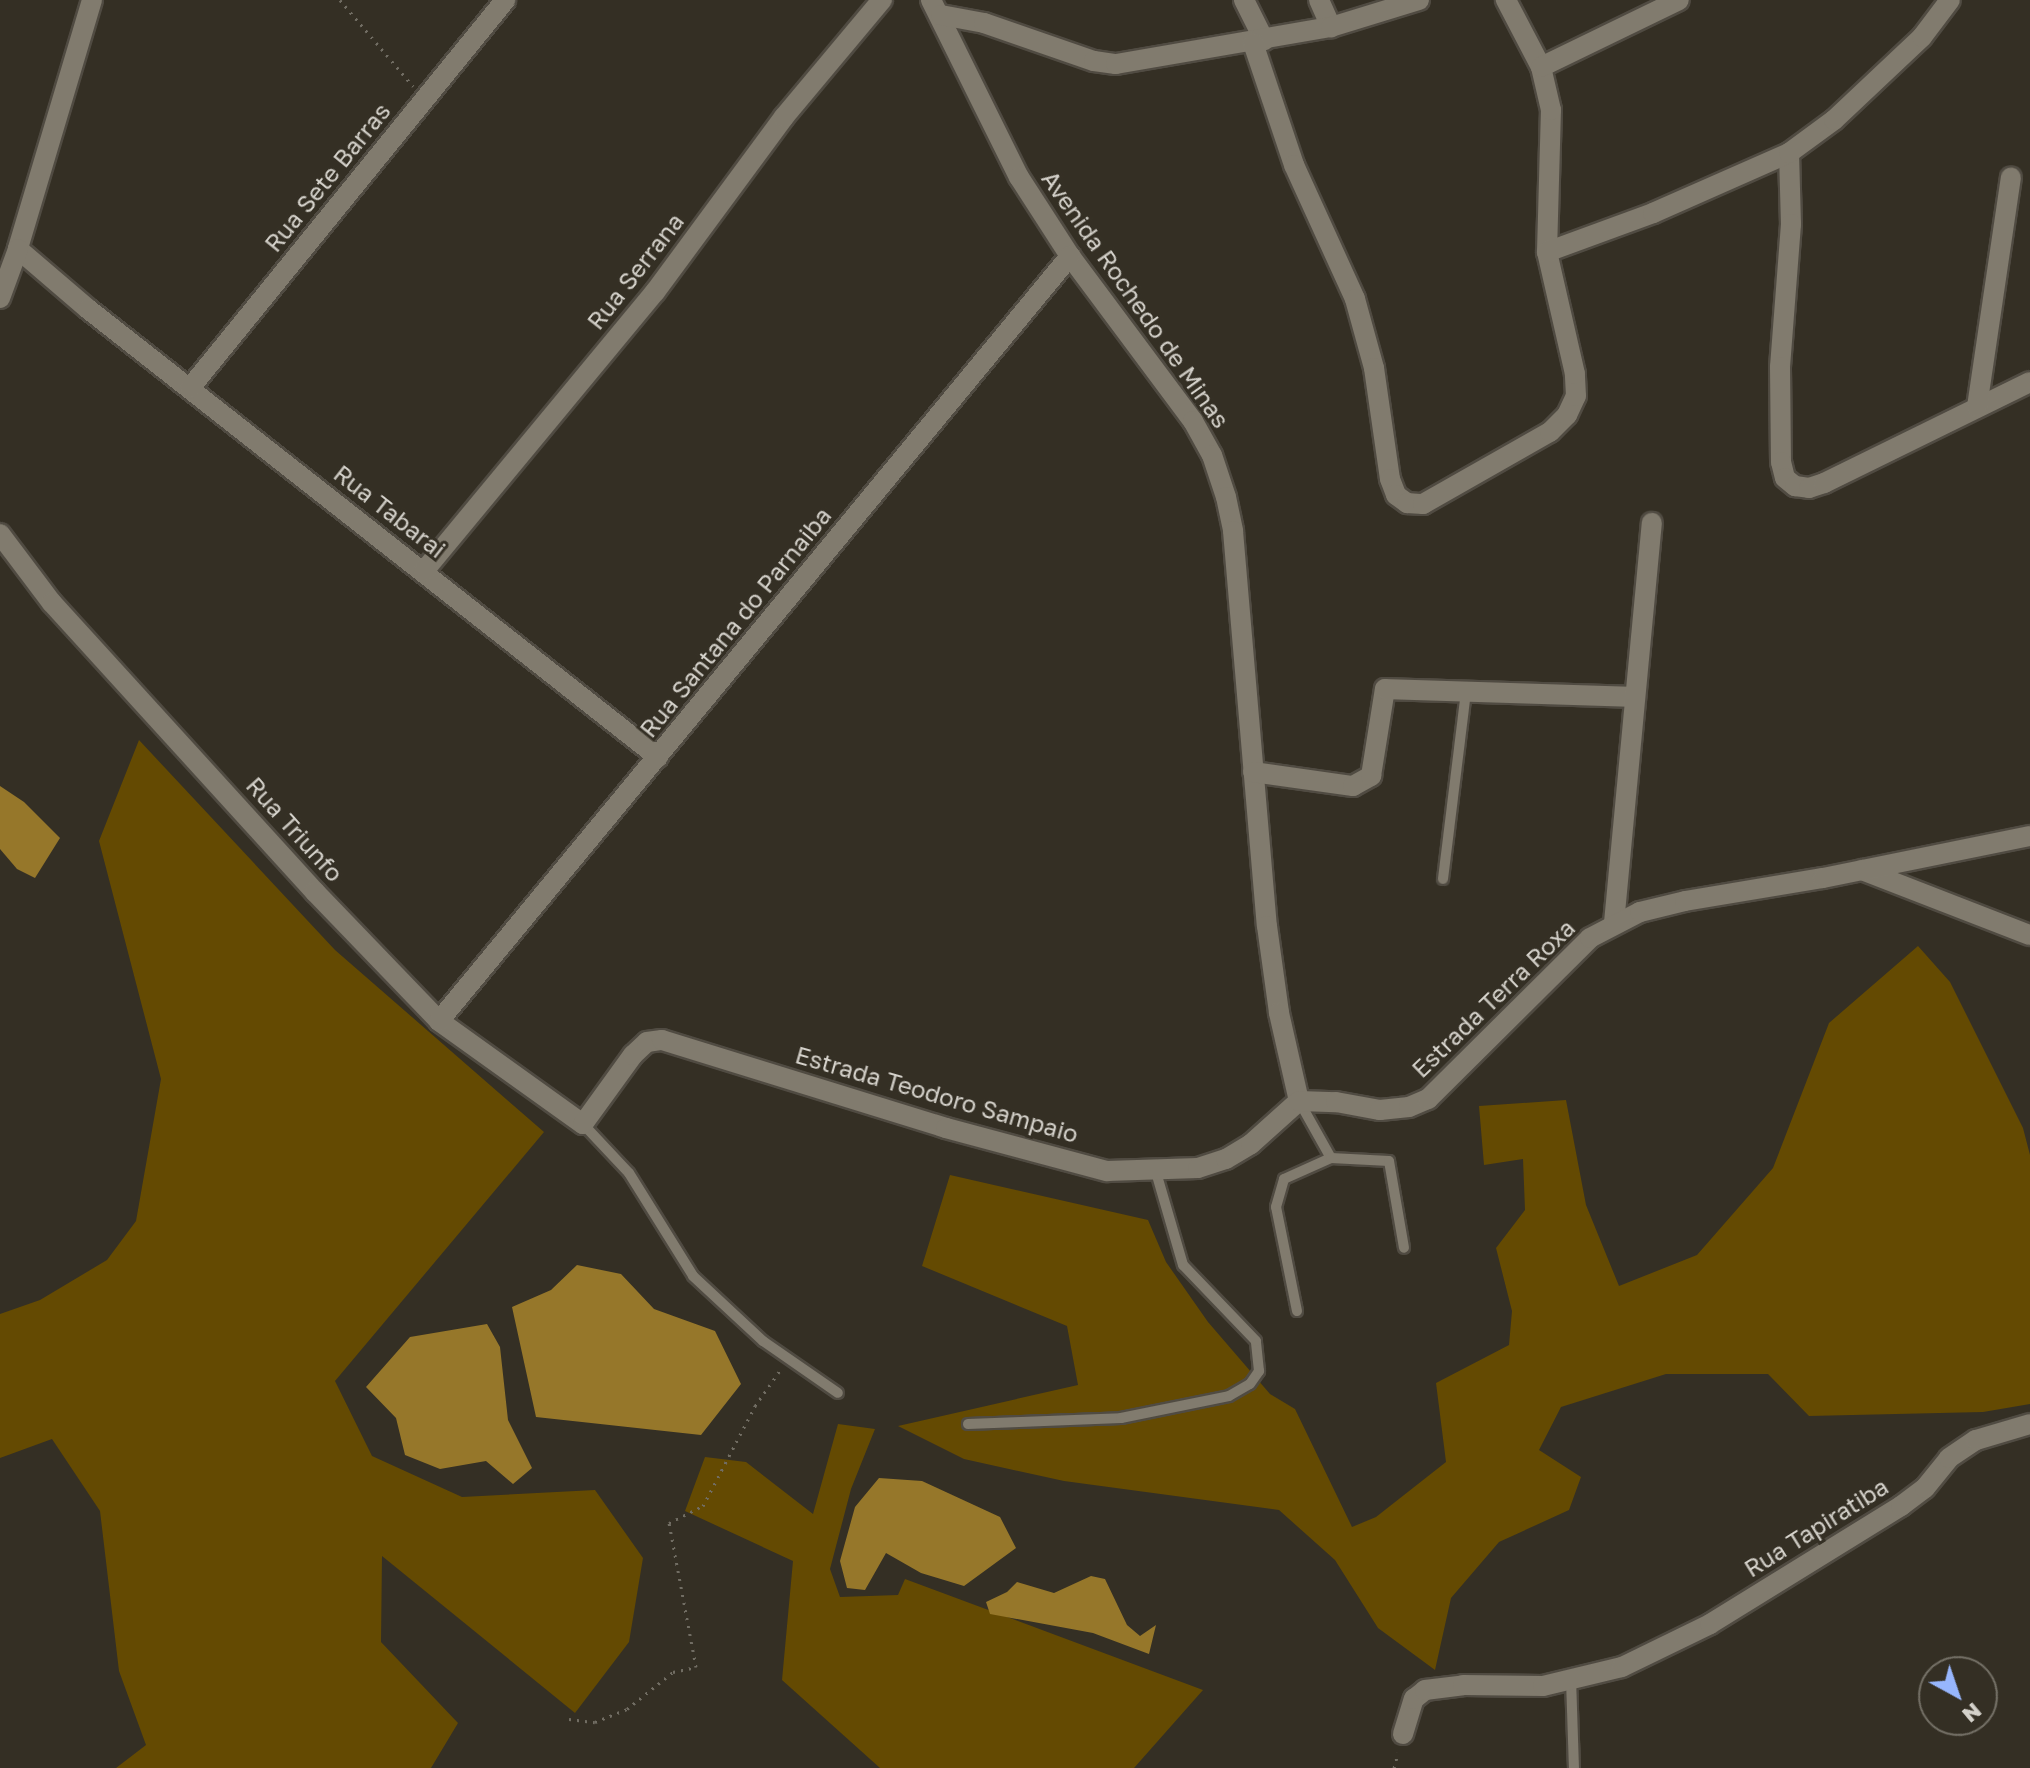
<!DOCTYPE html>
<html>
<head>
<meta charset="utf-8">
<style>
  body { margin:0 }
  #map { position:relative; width:2030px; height:1768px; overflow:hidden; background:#342f24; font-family:"Golos Text",sans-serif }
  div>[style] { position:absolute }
  .green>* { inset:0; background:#644a02 }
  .water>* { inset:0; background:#96772a }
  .path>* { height:3px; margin-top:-1.5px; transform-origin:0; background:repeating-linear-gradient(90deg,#716d63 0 2px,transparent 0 8px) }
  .roads { filter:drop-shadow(2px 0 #504b42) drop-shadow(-2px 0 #504b42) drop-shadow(0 2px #504b42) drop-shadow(0 -2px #504b42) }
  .service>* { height:10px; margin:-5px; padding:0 5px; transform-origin:5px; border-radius:5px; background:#817b6e }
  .minor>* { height:20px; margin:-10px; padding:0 10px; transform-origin:10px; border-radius:10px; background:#817b6e }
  span { translate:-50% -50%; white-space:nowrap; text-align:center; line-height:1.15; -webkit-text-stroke:6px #342f24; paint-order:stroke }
  .street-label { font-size:24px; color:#d4d1ca }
  .north { position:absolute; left:1918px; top:1656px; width:80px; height:80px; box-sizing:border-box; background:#342f24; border:2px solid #747066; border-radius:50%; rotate:140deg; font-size:22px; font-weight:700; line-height:32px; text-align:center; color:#d4d1ca }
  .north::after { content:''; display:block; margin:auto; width:28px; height:36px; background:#97b6fd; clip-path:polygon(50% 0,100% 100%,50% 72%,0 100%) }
</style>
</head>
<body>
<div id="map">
  <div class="green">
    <i style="clip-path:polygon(139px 740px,335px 950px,544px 1132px,335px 1381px,372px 1456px,462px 1497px,595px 1490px,643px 1558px,629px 1642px,575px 1713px,382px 1556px,381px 1642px,458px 1723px,431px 1768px,116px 1768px,146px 1745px,119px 1671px,100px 1511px,52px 1439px,0 1458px,0 1314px,40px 1300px,107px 1260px,136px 1221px,161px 1079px,99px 841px)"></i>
    <i style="clip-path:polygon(1918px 946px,1950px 982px,2023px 1128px,2030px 1155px,2030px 1404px,1983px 1412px,1809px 1416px,1768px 1374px,1666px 1374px,1561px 1407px,1539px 1450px,1581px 1477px,1569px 1510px,1499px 1542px,1451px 1598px,1435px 1670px,1378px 1628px,1335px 1560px,1279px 1510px,1064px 1481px,964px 1459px,898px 1426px,1078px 1385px,1067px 1326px,922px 1266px,950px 1175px,1148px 1220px,1166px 1262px,1208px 1322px,1270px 1394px,1295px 1409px,1352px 1527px,1376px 1517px,1446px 1462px,1436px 1383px,1509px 1345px,1512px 1311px,1496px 1248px,1525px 1210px,1523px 1159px,1484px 1165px,1479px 1106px,1566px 1100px,1586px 1205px,1619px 1286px,1697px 1255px,1773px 1168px,1829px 1023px)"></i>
    <i style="clip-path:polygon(838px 1424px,875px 1429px,851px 1489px,830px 1569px,840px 1597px,898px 1595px,905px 1579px,1203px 1690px,1134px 1768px,880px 1768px,782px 1680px,793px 1561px,685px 1511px,705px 1457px,746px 1462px,813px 1514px)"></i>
  </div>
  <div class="water">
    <i style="clip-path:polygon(0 786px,24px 802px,60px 838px,35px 878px,17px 869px,0 849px)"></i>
    <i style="clip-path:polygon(577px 1265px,621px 1274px,654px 1309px,715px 1331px,741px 1384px,701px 1435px,536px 1417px,512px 1307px,551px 1290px)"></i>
    <i style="clip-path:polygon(487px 1324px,500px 1347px,508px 1420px,532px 1468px,513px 1484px,486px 1461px,440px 1469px,405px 1455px,396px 1418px,366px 1387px,410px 1337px)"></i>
    <i style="clip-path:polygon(879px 1478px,922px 1481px,1000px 1517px,1016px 1548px,964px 1586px,921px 1573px,886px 1553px,865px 1590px,847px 1588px,840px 1561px,855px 1507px)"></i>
    <i style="clip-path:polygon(1091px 1576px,1105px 1579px,1127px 1625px,1140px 1636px,1156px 1625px,1149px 1654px,1093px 1633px,990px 1614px,986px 1602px,1007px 1592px,1017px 1582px,1054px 1593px)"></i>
  </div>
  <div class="path">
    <i style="left:340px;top:0;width:113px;rotate:49.7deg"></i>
    <i style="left:569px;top:1719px;width:26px;rotate:7deg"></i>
    <i style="left:595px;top:1722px;width:35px;rotate:-22deg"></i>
    <i style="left:627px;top:1709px;width:59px;rotate:-38.8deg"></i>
    <i style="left:673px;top:1672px;width:24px;rotate:-12deg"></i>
    <i style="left:696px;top:1667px;width:147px;rotate:-100.6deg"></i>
    <i style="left:669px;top:1523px;width:38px;rotate:-27deg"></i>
    <i style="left:703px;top:1506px;width:113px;rotate:-62.5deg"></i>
    <i style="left:755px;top:1406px;width:45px;rotate:-54.9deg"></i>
    <i style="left:1394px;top:1768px;width:16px;rotate:-75deg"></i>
  </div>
  <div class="roads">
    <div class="service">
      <i style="left:1443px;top:879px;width:189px;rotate:-83deg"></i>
      <i style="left:1299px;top:1101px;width:65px;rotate:60.7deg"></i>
      <i style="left:583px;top:1124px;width:67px;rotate:46.8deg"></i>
      <i style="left:629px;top:1173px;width:121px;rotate:58.1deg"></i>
      <i style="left:693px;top:1276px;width:96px;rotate:42.9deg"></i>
      <i style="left:763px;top:1341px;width:91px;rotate:34.7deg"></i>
      <i style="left:1297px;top:1311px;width:106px;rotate:-101.4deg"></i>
      <i style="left:1276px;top:1207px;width:29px;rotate:-74deg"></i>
      <i style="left:1284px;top:1179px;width:51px;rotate:-24.1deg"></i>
      <i style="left:1331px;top:1158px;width:58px;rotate:3deg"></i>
      <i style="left:1389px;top:1161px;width:88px;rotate:80.2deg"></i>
      <i style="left:968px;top:1424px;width:153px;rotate:-2.2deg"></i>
      <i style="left:1121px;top:1418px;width:110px;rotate:-11.5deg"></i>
      <i style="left:1229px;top:1396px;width:24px;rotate:-30deg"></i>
      <i style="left:1250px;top:1384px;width:16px;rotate:-55deg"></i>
      <i style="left:1259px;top:1371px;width:30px;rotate:-96deg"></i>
      <i style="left:1256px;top:1341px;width:105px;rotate:-133.8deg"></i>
      <i style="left:1183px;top:1265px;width:97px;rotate:-106.2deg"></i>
      <i style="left:1571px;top:1679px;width:89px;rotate:88.1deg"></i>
    </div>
    <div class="minor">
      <i style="left:92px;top:0;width:260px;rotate:106.6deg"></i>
      <i style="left:18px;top:249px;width:92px;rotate:40.6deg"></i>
      <i style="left:88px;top:309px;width:725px;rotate:38.17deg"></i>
      <i style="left:931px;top:0;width:198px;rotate:63.6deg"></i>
      <i style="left:1019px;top:177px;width:94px;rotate:57.2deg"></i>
      <i style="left:1070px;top:256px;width:206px;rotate:53.3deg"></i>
      <i style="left:1193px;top:421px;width:39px;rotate:61deg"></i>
      <i style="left:1212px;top:455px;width:44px;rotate:71.6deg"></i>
      <i style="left:1226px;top:497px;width:35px;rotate:78deg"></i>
      <i style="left:1233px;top:531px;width:396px;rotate:85.1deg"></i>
      <i style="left:1267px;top:926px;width:88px;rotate:82.1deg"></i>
      <i style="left:1279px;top:1013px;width:90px;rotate:77.2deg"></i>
      <i style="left:1244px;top:0;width:45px;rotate:63.4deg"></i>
      <i style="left:1319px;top:0;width:30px;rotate:66deg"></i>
      <i style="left:941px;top:15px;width:44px;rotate:10.5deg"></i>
      <i style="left:984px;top:23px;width:116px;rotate:19.1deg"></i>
      <i style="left:1094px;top:61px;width:22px;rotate:8deg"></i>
      <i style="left:1116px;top:64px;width:218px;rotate:-9.8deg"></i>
      <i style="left:1331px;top:27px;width:92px;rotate:-17.1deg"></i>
      <i style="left:1253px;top:43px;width:129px;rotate:71.4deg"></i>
      <i style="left:1294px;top:165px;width:147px;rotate:65.5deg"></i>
      <i style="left:1355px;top:299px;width:72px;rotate:74.6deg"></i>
      <i style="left:1374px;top:368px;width:112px;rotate:81.8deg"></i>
      <i style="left:1390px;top:479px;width:17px;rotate:69deg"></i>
      <i style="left:1396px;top:495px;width:14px;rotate:36deg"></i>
      <i style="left:1407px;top:503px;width:16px;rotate:4deg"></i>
      <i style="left:1423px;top:504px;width:146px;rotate:-29.6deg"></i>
      <i style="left:1550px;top:432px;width:24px;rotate:-45deg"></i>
      <i style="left:1567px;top:415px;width:21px;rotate:-65deg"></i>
      <i style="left:1576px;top:396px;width:22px;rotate:-93deg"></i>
      <i style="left:1575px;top:374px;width:125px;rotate:-102.9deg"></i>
      <i style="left:1547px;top:252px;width:142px;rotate:-88.4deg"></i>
      <i style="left:1551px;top:110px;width:44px;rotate:-103.1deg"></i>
      <i style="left:1541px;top:67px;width:76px;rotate:-117.6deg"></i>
      <i style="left:1541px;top:67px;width:153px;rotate:-25.9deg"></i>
      <i style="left:1789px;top:153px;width:71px;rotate:88.4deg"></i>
      <i style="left:1791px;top:224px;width:143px;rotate:94.4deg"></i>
      <i style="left:1780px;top:367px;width:95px;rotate:89.4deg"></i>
      <i style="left:1781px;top:462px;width:16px;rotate:76deg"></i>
      <i style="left:1785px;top:478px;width:13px;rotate:39deg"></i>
      <i style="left:1795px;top:486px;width:14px;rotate:8deg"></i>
      <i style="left:1809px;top:488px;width:16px;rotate:-18deg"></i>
      <i style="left:1824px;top:483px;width:229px;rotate:-26.1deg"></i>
      <i style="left:1547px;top:252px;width:113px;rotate:-20.2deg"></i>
      <i style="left:1653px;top:213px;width:149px;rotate:-23.8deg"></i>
      <i style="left:1789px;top:153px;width:56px;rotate:-36.3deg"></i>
      <i style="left:1834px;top:120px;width:121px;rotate:-43.3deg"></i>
      <i style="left:1922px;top:37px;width:46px;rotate:-52.9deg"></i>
      <i style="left:0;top:298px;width:52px;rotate:-69.8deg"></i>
      <i style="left:190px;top:388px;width:500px;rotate:-50.9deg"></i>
      <i style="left:1977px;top:407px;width:232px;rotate:-81.6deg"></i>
      <i style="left:0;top:534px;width:86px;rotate:53deg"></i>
      <i style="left:52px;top:603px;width:391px;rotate:47.7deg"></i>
      <i style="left:315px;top:892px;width:179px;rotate:46.1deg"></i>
      <i style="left:439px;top:1021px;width:177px;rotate:35.6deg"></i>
      <i style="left:583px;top:1124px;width:85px;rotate:-54.1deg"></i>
      <i style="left:633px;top:1055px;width:19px;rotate:-43deg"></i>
      <i style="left:647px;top:1042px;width:15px;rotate:-8deg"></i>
      <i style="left:662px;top:1040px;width:297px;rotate:17.2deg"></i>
      <i style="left:946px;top:1128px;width:167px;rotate:15deg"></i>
      <i style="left:1107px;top:1171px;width:91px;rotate:-1.9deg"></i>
      <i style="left:1198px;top:1168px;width:29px;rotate:-18deg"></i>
      <i style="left:1226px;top:1159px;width:29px;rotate:-31deg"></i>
      <i style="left:1251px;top:1144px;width:64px;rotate:-41.9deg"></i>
      <i style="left:424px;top:571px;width:362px;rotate:-50.4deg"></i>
      <i style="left:655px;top:292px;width:217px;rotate:-53.6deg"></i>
      <i style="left:784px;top:117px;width:153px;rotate:-50.1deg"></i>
      <i style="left:1253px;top:772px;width:101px;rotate:8deg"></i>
      <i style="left:1353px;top:786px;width:21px;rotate:-29deg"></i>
      <i style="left:1371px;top:776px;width:88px;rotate:-80.9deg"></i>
      <i style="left:1385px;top:689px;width:250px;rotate:1.8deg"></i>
      <i style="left:1862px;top:870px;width:180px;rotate:21.2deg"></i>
      <i style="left:1614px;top:923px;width:402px;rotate:-84.6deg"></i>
      <i style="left:439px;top:1021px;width:992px;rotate:-50.48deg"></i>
      <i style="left:1299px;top:1101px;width:37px;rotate:2deg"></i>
      <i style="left:1336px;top:1102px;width:45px;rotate:10.3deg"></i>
      <i style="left:1380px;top:1110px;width:29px;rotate:-6deg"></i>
      <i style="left:1409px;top:1107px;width:21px;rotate:-23deg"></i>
      <i style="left:1428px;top:1099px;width:228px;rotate:-44.8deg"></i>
      <i style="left:1590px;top:938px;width:56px;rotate:-27.5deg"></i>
      <i style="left:1640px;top:912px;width:46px;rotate:-13.7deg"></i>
      <i style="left:1685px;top:901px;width:140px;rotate:-9.5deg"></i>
      <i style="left:1823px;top:878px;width:211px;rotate:-11.5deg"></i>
      <i style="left:1403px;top:1734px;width:37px;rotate:-73deg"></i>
      <i style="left:1414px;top:1699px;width:14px;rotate:-39deg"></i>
      <i style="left:1425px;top:1690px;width:38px;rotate:-7deg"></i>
      <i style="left:1463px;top:1685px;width:80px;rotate:0.7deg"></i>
      <i style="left:1543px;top:1686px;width:81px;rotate:-13.5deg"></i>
      <i style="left:1622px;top:1667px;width:98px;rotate:-26deg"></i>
      <i style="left:1710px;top:1624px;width:225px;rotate:-31.7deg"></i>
      <i style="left:1901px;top:1506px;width:30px;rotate:-37deg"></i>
      <i style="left:1925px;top:1488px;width:38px;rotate:-51deg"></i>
      <i style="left:1949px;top:1458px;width:32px;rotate:-34deg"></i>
      <i style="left:1976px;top:1440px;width:56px;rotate:-16.5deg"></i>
    </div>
  </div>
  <div class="street-label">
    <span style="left:327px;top:177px;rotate:-51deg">Rua Sete Barras</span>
    <span style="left:635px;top:271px;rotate:-52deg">Rua Serrana</span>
    <span style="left:1136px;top:299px;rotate:55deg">Avenida Rochedo de Minas</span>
    <span style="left:390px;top:511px;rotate:38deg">Rua Tabarai</span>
    <span style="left:735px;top:622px;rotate:-51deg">Rua Santana do Parnaiba</span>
    <span style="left:295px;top:829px;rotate:48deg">Rua Triunfo</span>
    <span style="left:1493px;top:998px;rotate:-44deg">Estrada Terra Roxa</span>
    <span style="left:937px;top:1094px;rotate:16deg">Estrada Teodoro Sampaio</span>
    <span style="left:1816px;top:1527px;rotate:-32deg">Rua Tapiratiba</span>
  </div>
  <div class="north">N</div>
</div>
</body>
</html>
